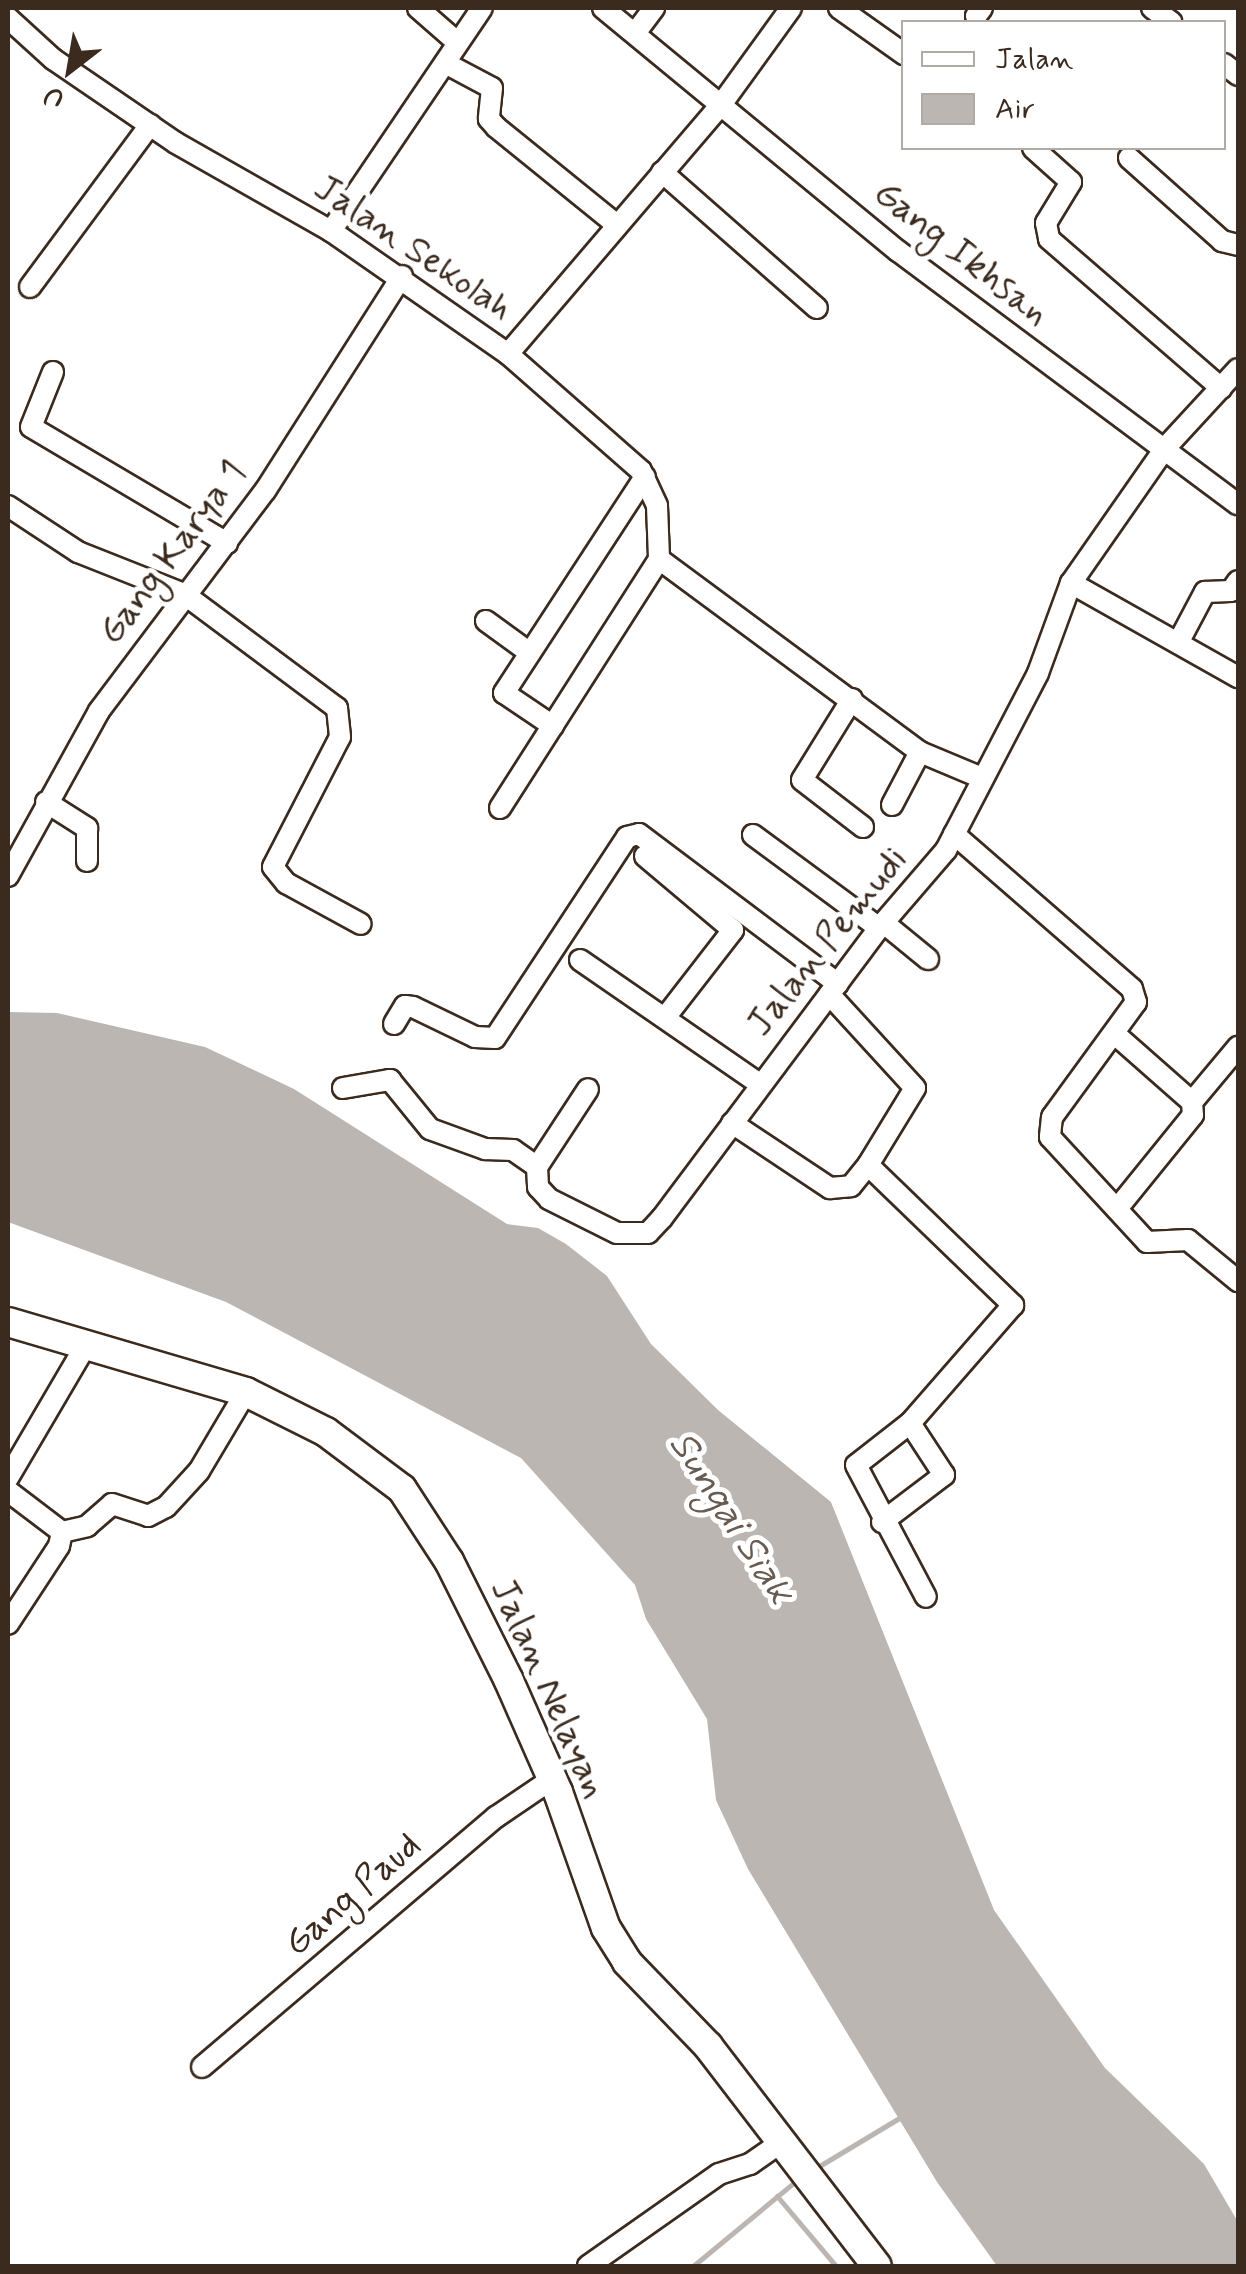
<!DOCTYPE html>
<html>
<head>
<meta charset="utf-8">
<style>
  body { margin:0 }
  #map { position:relative; width:1246px; height:2274px; overflow:hidden; background:#fff; font-family:Mynerve,sans-serif }
  div>[style] { position:absolute }
  .water>* { inset:0; background:#bcb6b3 }
  .stream>* { height:5px; margin:-2.5px; padding:0 2.5px; transform-origin:2.5px; border-radius:2.5px; background:#bcb6b3 }
  .roads { filter:drop-shadow(2px 0 #3b2a1e) drop-shadow(-2px 0 #3b2a1e) drop-shadow(0 2px #3b2a1e) drop-shadow(0 -2px #3b2a1e) }
  .minor>* { height:20px; margin:-10px; padding:0 10px; transform-origin:10px; border-radius:10px; background:#fff }
  .secondary>* { height:28px; margin:-14px; padding:0 14px; transform-origin:14px; border-radius:14px; background:#fff }
  span { translate:-50% -50%; white-space:nowrap; text-align:center; line-height:1.15; -webkit-text-stroke:10px #fff; paint-order:stroke }
  .street-label { font-size:38px; color:#3b2a1e }
  .water-label { font-size:40px; color:#685b52; font-style:italic }
  .frame { position:absolute; inset:0; border:10px solid #3b2a1e; pointer-events:none }
  .legend { position:absolute; left:901px; top:20px; width:325px; height:130px; box-sizing:border-box; background:#fff; border:2px solid #b1aaa5; margin:0; padding:12px 18px; list-style:none; font-size:30px; color:#3b2a1e }
  .legend li { display:flex; align-items:center; gap:20px; height:50px }
  .legend b { width:50px; border:2px solid #b1aaa5 }
  .north { position:absolute; left:20px; top:20px; width:100px; height:100px; -webkit-text-stroke:8px #fff; paint-order:stroke; rotate:211deg; font-size:28px; font-weight:700; line-height:40px; text-align:center; color:#3b2a1e }
  .north::after { content:''; display:block; margin:auto; width:35px; height:45px; background:#3b2a1e; clip-path:polygon(50% 0,100% 100%,50% 72%,0 100%) }
</style>
</head>
<body>
<div id="map">
  <div class="water">
    <i style="clip-path:polygon(8px 1012px,57px 1013px,205px 1047px,294px 1089px,507px 1224px,538px 1228px,566px 1244px,607px 1276px,651px 1344px,718px 1410px,831px 1502px,994px 1910px,1105px 2068px,1204px 2164px,1238px 2222px,1238px 2266px,997px 2266px,937px 2182px,748px 1869px,716px 1800px,707px 1719px,646px 1619px,635px 1585px,521px 1458px,226px 1302px,8px 1222px)"></i>
  </div>
  <div class="stream">
    <i style="left:816px;top:2168px;width:99px;rotate:-31deg"></i>
    <i style="left:777px;top:2196px;width:92px;rotate:49.9deg"></i>
    <i style="left:693px;top:2266px;width:136px;rotate:-39.6deg"></i>
  </div>
  <div class="roads">
    <div class="minor">
      <i style="left:418px;top:8px;width:52px;rotate:41.1deg"></i>
      <i style="left:603px;top:8px;width:382px;rotate:39.5deg"></i>
      <i style="left:898px;top:251px;width:424px;rotate:36.7deg"></i>
      <i style="left:839px;top:8px;width:80px;rotate:35.3deg"></i>
      <i style="left:1152px;top:8px;width:24px;rotate:36deg"></i>
      <i style="left:976px;top:16px;width:10px;rotate:-53deg"></i>
      <i style="left:8px;top:18px;width:61px;rotate:42.3deg"></i>
      <i style="left:53px;top:59px;width:149px;rotate:34.3deg"></i>
      <i style="left:176px;top:143px;width:178px;rotate:29.6deg"></i>
      <i style="left:331px;top:231px;width:216px;rotate:34.8deg"></i>
      <i style="left:508px;top:354px;width:177px;rotate:41.3deg"></i>
      <i style="left:641px;top:471px;width:38px;rotate:65deg"></i>
      <i style="left:657px;top:506px;width:53px;rotate:87.8deg"></i>
      <i style="left:659px;top:559px;width:325px;rotate:36.5deg"></i>
      <i style="left:636px;top:32px;width:30px;rotate:-53deg"></i>
      <i style="left:445px;top:63px;width:53px;rotate:28deg"></i>
      <i style="left:492px;top:88px;width:31px;rotate:96deg"></i>
      <i style="left:489px;top:119px;width:11px;rotate:49deg"></i>
      <i style="left:496px;top:127px;width:156px;rotate:39deg"></i>
      <i style="left:1224px;top:64px;width:18px;rotate:38deg"></i>
      <i style="left:1033px;top:148px;width:51px;rotate:41.8deg"></i>
      <i style="left:1071px;top:182px;width:48px;rotate:121.4deg"></i>
      <i style="left:1046px;top:223px;width:16px;rotate:79deg"></i>
      <i style="left:1049px;top:239px;width:228px;rotate:40.9deg"></i>
      <i style="left:1129px;top:158px;width:125px;rotate:41.7deg"></i>
      <i style="left:1222px;top:241px;width:16px;rotate:14deg"></i>
      <i style="left:662px;top:172px;width:206px;rotate:41.3deg"></i>
      <i style="left:331px;top:231px;width:269px;rotate:-55.9deg"></i>
      <i style="left:30px;top:287px;width:202px;rotate:-53.5deg"></i>
      <i style="left:508px;top:354px;width:331px;rotate:-49.5deg"></i>
      <i style="left:723px;top:102px;width:116px;rotate:-54.1deg"></i>
      <i style="left:53px;top:372px;width:59px;rotate:111.8deg"></i>
      <i style="left:31px;top:427px;width:228px;rotate:30.6deg"></i>
      <i style="left:8px;top:506px;width:84px;rotate:33.3deg"></i>
      <i style="left:78px;top:552px;width:114px;rotate:21.6deg"></i>
      <i style="left:184px;top:594px;width:191px;rotate:36.7deg"></i>
      <i style="left:337px;top:708px;width:29px;rotate:84deg"></i>
      <i style="left:340px;top:737px;width:146px;rotate:117.3deg"></i>
      <i style="left:273px;top:867px;width:21px;rotate:51deg"></i>
      <i style="left:286px;top:883px;width:85px;rotate:28.7deg"></i>
      <i style="left:1071px;top:583px;width:192px;rotate:29.4deg"></i>
      <i style="left:486px;top:621px;width:54px;rotate:36deg"></i>
      <i style="left:1178px;top:643px;width:58px;rotate:-62.1deg"></i>
      <i style="left:1205px;top:592px;width:26px;rotate:-2deg"></i>
      <i style="left:1231px;top:591px;width:12px;rotate:-55deg"></i>
      <i style="left:852px;top:699px;width:95px;rotate:121.7deg"></i>
      <i style="left:802px;top:780px;width:77px;rotate:37.6deg"></i>
      <i style="left:553px;top:726px;width:59px;rotate:-146deg"></i>
      <i style="left:504px;top:693px;width:258px;rotate:-56.9deg"></i>
      <i style="left:46px;top:802px;width:49px;rotate:32.4deg"></i>
      <i style="left:87px;top:828px;width:33px;rotate:90deg"></i>
      <i style="left:892px;top:805px;width:60px;rotate:-62.2deg"></i>
      <i style="left:920px;top:752px;width:67px;rotate:22.8deg"></i>
      <i style="left:500px;top:808px;width:295px;rotate:-57.4deg"></i>
      <i style="left:954px;top:834px;width:236px;rotate:41deg"></i>
      <i style="left:1132px;top:989px;width:14px;rotate:73deg"></i>
      <i style="left:1136px;top:1002px;width:142px;rotate:126.1deg"></i>
      <i style="left:1052px;top:1117px;width:20px;rotate:96deg"></i>
      <i style="left:1050px;top:1137px;width:143px;rotate:47.3deg"></i>
      <i style="left:1147px;top:1242px;width:41px;rotate:-2.8deg"></i>
      <i style="left:1188px;top:1240px;width:65px;rotate:39.4deg"></i>
      <i style="left:753px;top:835px;width:157px;rotate:36.4deg"></i>
      <i style="left:645px;top:856px;width:115px;rotate:40.1deg"></i>
      <i style="left:733px;top:930px;width:108px;rotate:127.8deg"></i>
      <i style="left:8px;top:876px;width:188px;rotate:-61.1deg"></i>
      <i style="left:99px;top:711px;width:276px;rotate:-53deg"></i>
      <i style="left:265px;top:491px;width:255px;rotate:-57.5deg"></i>
      <i style="left:884px;top:923px;width:57px;rotate:39.3deg"></i>
      <i style="left:580px;top:960px;width:219px;rotate:34.6deg"></i>
      <i style="left:394px;top:1024px;width:21px;rotate:-59deg"></i>
      <i style="left:405px;top:1006px;width:8px;rotate:7deg"></i>
      <i style="left:413px;top:1007px;width:69px;rotate:25.8deg"></i>
      <i style="left:475px;top:1037px;width:20px;rotate:3deg"></i>
      <i style="left:495px;top:1038px;width:240px;rotate:-56.7deg"></i>
      <i style="left:627px;top:837px;width:12px;rotate:-14deg"></i>
      <i style="left:639px;top:834px;width:249px;rotate:37deg"></i>
      <i style="left:1116px;top:1035px;width:101px;rotate:41.4deg"></i>
      <i style="left:1192px;top:1102px;width:13px;rotate:86deg"></i>
      <i style="left:1193px;top:1115px;width:121px;rotate:129deg"></i>
      <i style="left:343px;top:1088px;width:48px;rotate:-9.7deg"></i>
      <i style="left:390px;top:1080px;width:63px;rotate:50.8deg"></i>
      <i style="left:430px;top:1129px;width:59px;rotate:20deg"></i>
      <i style="left:485px;top:1149px;width:28px;rotate:2deg"></i>
      <i style="left:513px;top:1150px;width:29px;rotate:35deg"></i>
      <i style="left:1192px;top:1102px;width:72px;rotate:-50.1deg"></i>
      <i style="left:732px;top:1123px;width:118px;rotate:33.6deg"></i>
      <i style="left:830px;top:1188px;width:21px;rotate:-5deg"></i>
      <i style="left:851px;top:1186px;width:27px;rotate:-51deg"></i>
      <i style="left:868px;top:1165px;width:90px;rotate:-58.6deg"></i>
      <i style="left:915px;top:1088px;width:127px;rotate:-132.5deg"></i>
      <i style="left:868px;top:1165px;width:202px;rotate:44deg"></i>
      <i style="left:1013px;top:1305px;width:157px;rotate:131.1deg"></i>
      <i style="left:910px;top:1423px;width:68px;rotate:142.1deg"></i>
      <i style="left:856px;top:1465px;width:149px;rotate:62.1deg"></i>
      <i style="left:537px;top:1167px;width:20px;rotate:87deg"></i>
      <i style="left:538px;top:1187px;width:16px;rotate:47deg"></i>
      <i style="left:549px;top:1199px;width:76px;rotate:26.6deg"></i>
      <i style="left:617px;top:1233px;width:31px"></i>
      <i style="left:648px;top:1233px;width:21px;rotate:-47deg"></i>
      <i style="left:662px;top:1218px;width:362px;rotate:-53.2deg"></i>
      <i style="left:879px;top:928px;width:103px;rotate:-49.3deg"></i>
      <i style="left:946px;top:850px;width:199px;rotate:-62.5deg"></i>
      <i style="left:1038px;top:673px;width:96px;rotate:-69.9deg"></i>
      <i style="left:1071px;top:583px;width:166px;rotate:-55.1deg"></i>
      <i style="left:1166px;top:447px;width:106px;rotate:-47.3deg"></i>
      <i style="left:537px;top:1167px;width:93px;rotate:-56.8deg"></i>
      <i style="left:8px;top:1478px;width:154px;rotate:-59.6deg"></i>
      <i style="left:8px;top:1491px;width:68px;rotate:37.2deg"></i>
      <i style="left:62px;top:1532px;width:14px;rotate:102deg"></i>
      <i style="left:59px;top:1546px;width:93px;rotate:123.2deg"></i>
      <i style="left:882px;top:1522px;width:78px;rotate:-37.2deg"></i>
      <i style="left:944px;top:1475px;width:62px;rotate:-123.2deg"></i>
      <i style="left:62px;top:1532px;width:26px;rotate:-13deg"></i>
      <i style="left:87px;top:1526px;width:33px;rotate:-41deg"></i>
      <i style="left:112px;top:1504px;width:38px;rotate:18deg"></i>
      <i style="left:148px;top:1516px;width:20px;rotate:-27deg"></i>
      <i style="left:166px;top:1507px;width:49px;rotate:-47.5deg"></i>
      <i style="left:199px;top:1471px;width:92px;rotate:-59.3deg"></i>
      <i style="left:202px;top:2067px;width:386px;rotate:-40.4deg"></i>
      <i style="left:496px;top:1817px;width:68px;rotate:-34.2deg"></i>
      <i style="left:588px;top:2266px;width:160px;rotate:-35.1deg"></i>
      <i style="left:719px;top:2174px;width:33px;rotate:-18deg"></i>
      <i style="left:750px;top:2164px;width:40px;rotate:-34.9deg"></i>
    </div>
    <div class="secondary">
      <i style="left:8px;top:1322px;width:248px;rotate:16.4deg"></i>
      <i style="left:246px;top:1392px;width:89px;rotate:26.6deg"></i>
      <i style="left:326px;top:1432px;width:95px;rotate:36.9deg"></i>
      <i style="left:402px;top:1489px;width:86px;rotate:56.9deg"></i>
      <i style="left:449px;top:1561px;width:134px;rotate:63.4deg"></i>
      <i style="left:509px;top:1681px;width:121px;rotate:66.2deg"></i>
      <i style="left:558px;top:1792px;width:144px;rotate:70.6deg"></i>
      <i style="left:606px;top:1928px;width:40px;rotate:58deg"></i>
      <i style="left:627px;top:1962px;width:117px;rotate:46deg"></i>
      <i style="left:708px;top:2046px;width:277px;rotate:52.5deg"></i>
    </div>
  </div>
  <div class="street-label">
    <span style="left:413px;top:249px;rotate:34deg">Jalan Sekolah</span>
    <span style="left:961px;top:254px;rotate:38deg">Gang Ikhsan</span>
    <span style="left:173px;top:553px;rotate:-53deg">Gang Karya 1</span>
    <span style="left:828px;top:942px;rotate:-51deg">Jalan Pemudi</span>
    <span style="left:548px;top:1689px;rotate:66deg">Jalan Nelayan</span>
    <span style="left:353px;top:1895px;rotate:-41deg">Gang Paud</span>
  </div>
  <div class="water-label">
    <span style="left:731px;top:1518px;rotate:57deg">Sungai Siak</span>
  </div>
  <div class="frame"></div>
  <ul class="legend">
  <li><b style="height:12px;background:#fff"></b>Jalan</li>
  <li><b style="height:28px;background:#bcb6b3"></b>Air</li>
  </ul>
  <div class="north">U</div>
</div>
</body>
</html>
